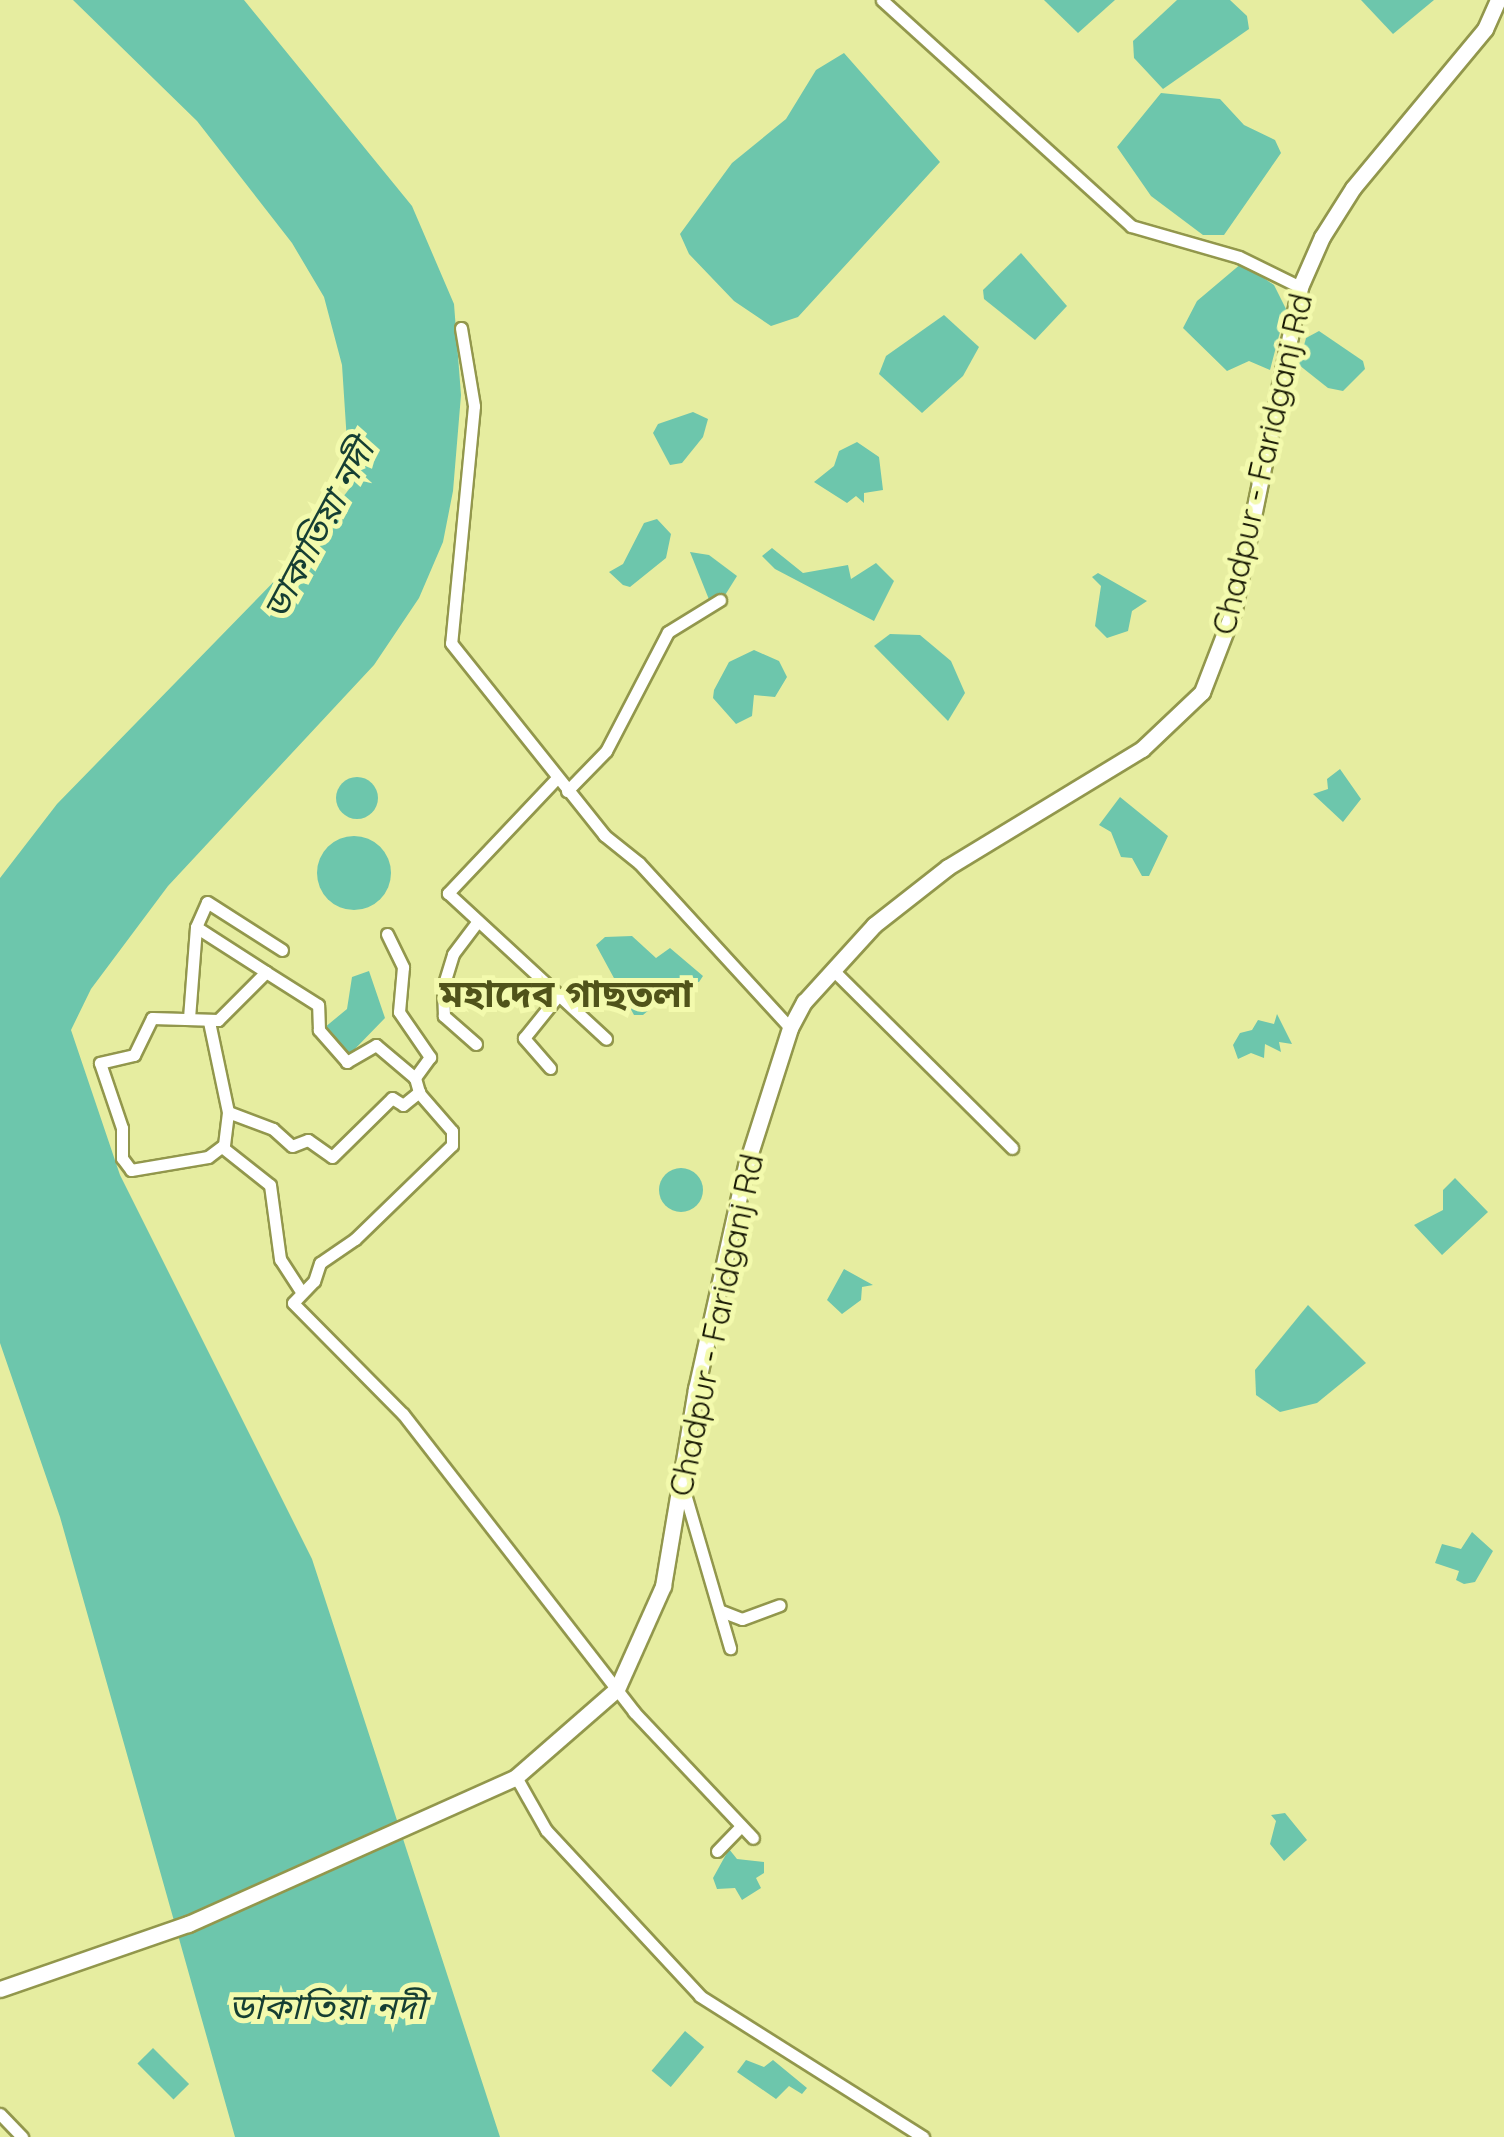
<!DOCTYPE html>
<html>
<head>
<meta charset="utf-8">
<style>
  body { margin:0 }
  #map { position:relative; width:1504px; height:2137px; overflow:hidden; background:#e6eda0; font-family:Quicksand,"Noto Sans Bengali",sans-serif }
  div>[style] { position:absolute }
  .water>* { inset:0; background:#6dc6ac; transform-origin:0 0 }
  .round { border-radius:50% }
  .roads { filter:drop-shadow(2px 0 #92974c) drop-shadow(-2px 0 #92974c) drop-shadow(0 2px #92974c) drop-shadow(0 -2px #92974c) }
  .minor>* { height:11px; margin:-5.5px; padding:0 5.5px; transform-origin:5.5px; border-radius:5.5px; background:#fff }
  .major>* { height:15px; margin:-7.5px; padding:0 7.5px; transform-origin:7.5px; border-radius:7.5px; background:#fff }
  span { translate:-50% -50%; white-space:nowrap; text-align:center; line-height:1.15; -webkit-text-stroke:10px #f3faad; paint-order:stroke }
  .street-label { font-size:32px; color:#141500 }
  .water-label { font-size:35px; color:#153e33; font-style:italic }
  .quarter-label { font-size:38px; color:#50531a; font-weight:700 }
</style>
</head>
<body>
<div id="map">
  <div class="water">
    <i style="clip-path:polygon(73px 0,244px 0,412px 206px,454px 304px,461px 395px,453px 491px,443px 542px,419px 598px,374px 665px,168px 886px,91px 989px,71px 1030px,120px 1175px,312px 1559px,500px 2137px,235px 2137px,60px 1517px,0 1343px,0 878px,57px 804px,291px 564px,350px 488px,342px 365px,324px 297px,292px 243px,197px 121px)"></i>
    <i style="clip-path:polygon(1044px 0,1115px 0,1078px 33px)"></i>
    <i style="clip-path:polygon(1177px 0,1230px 0,1247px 16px,1249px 29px,1163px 89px,1134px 58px,1133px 41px)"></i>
    <i style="clip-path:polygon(1361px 0,1434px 0,1393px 34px)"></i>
    <i style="clip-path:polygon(844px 53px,940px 162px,798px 317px,771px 326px,734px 301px,689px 254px,680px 234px,732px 163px,786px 119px,816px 70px)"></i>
    <i style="clip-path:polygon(1161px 93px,1220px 99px,1244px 125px,1275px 140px,1281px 153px,1224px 235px,1203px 235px,1151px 196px,1117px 147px)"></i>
    <i style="clip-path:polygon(1021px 253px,1067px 306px,1035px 340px,984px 299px,983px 290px)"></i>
    <i style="clip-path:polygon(1242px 263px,1274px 285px,1286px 309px,1270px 370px,1249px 361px,1227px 371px,1183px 328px,1197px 301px)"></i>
    <i style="clip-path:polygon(944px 315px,979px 347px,963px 376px,922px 413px,879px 374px,886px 356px)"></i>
    <i style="clip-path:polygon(1319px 331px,1363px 361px,1365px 369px,1343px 391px,1328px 388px,1299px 365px,1306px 338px)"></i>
    <i style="clip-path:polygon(693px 412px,708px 419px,703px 437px,682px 463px,670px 465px,653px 433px,658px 424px)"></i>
    <i style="clip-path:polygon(857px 442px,879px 457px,883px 490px,864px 493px,864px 503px,856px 496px,847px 503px,814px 482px,834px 466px,839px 451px)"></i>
    <i style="clip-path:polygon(657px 519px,671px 534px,666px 558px,630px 587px,623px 585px,609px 572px,623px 564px,644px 523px)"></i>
    <i style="clip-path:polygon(772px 548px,803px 573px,848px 565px,851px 579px,876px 563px,894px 581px,874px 621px,775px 569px,762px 556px)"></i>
    <i style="clip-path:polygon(690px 552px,709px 555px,737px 576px,722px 600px,710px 602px)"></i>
    <i style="clip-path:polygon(1098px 573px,1147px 601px,1132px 611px,1128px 631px,1107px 638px,1095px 626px,1101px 586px,1092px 577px)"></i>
    <i style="clip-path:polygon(890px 634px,920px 635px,951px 661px,965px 693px,948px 721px,874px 646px)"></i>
    <i style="clip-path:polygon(754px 650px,779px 661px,787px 677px,775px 697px,754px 695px,752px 716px,736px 724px,713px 698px,714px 690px,729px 662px)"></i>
    <i style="clip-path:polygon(1340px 769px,1361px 799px,1343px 822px,1313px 794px,1328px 789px,1327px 779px)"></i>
    <i class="round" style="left:336px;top:777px;width:42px;height:42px"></i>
    <i style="clip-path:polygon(1120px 797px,1168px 836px,1149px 876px,1142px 876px,1132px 858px,1121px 857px,1111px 832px,1099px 825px)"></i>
    <i class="round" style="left:317px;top:836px;width:74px;height:74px"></i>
    <i style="clip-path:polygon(632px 936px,656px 958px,670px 948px,703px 976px,699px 982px,681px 983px,643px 1015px,634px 1015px,596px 945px,605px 937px)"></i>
    <i style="clip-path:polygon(369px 971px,385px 1018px,350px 1054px,324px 1028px,347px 1009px,352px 977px)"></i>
    <i style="clip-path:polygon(1277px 1014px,1292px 1044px,1279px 1042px,1281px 1052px,1265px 1044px,1264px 1058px,1251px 1053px,1238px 1059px,1233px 1045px,1240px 1033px,1252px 1030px,1258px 1020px,1274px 1024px)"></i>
    <i class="round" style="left:659px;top:1168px;width:44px;height:44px"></i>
    <i style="clip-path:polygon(1455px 1178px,1488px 1212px,1442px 1255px,1414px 1225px,1443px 1210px,1443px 1190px)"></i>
    <i style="clip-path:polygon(844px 1269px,873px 1285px,862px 1287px,861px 1300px,842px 1314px,827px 1300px)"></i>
    <i style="clip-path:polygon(1308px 1305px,1366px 1363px,1317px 1403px,1280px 1412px,1256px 1395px,1255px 1370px)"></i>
    <i style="clip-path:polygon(1472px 1532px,1493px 1551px,1475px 1582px,1464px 1584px,1456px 1580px,1459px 1571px,1435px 1563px,1442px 1544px,1461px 1549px)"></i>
    <i style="clip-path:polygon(1285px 1813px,1307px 1840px,1284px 1861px,1270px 1844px,1276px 1821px,1271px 1815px)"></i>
    <i style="clip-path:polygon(729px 1849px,737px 1859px,764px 1862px,764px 1873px,756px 1878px,761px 1888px,742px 1900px,735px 1888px,717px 1889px,713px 1878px)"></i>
    <i style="left:685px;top:2031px;width:25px;height:52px;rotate:40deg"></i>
    <i style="left:153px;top:2048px;width:51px;height:22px;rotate:45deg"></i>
    <i style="clip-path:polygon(746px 2060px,764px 2067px,773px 2060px,807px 2088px,802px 2094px,789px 2086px,776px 2099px,737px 2072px)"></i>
  </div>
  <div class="roads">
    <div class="minor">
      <i style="left:882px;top:0;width:336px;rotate:42.2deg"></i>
      <i style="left:1131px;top:226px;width:112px;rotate:16deg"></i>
      <i style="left:1239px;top:257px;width:68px;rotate:26.2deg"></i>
      <i style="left:461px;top:328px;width:79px;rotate:80.5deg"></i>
      <i style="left:474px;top:406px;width:238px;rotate:95.5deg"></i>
      <i style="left:451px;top:643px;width:246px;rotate:51.4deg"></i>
      <i style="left:604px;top:835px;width:45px;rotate:38.7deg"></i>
      <i style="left:639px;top:863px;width:224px;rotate:47.5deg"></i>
      <i style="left:555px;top:780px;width:156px;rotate:133.4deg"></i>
      <i style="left:448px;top:893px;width:215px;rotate:42.7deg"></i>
      <i style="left:567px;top:791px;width:56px;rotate:-45.7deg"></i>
      <i style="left:606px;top:751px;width:134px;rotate:-62.5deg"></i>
      <i style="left:668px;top:632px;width:61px;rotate:-31.6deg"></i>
      <i style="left:196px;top:927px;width:27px;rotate:-66deg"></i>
      <i style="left:207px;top:902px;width:89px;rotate:32.6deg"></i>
      <i style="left:387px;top:934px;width:37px;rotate:64deg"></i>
      <i style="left:403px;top:967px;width:45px;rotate:95.1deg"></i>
      <i style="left:399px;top:1012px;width:55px;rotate:55.4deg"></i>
      <i style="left:430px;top:1057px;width:26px;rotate:126deg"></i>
      <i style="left:834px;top:971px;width:251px;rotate:44.8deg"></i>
      <i style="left:189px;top:1018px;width:91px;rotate:-85.6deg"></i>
      <i style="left:196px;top:927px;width:83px;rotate:32.7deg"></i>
      <i style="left:266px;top:972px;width:68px;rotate:135deg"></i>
      <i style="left:218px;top:1020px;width:66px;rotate:-178.3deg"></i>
      <i style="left:152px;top:1018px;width:41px;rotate:115.9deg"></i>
      <i style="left:134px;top:1055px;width:35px;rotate:167deg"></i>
      <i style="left:100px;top:1063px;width:69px;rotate:71.3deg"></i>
      <i style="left:122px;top:1128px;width:30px;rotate:90deg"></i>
      <i style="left:122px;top:1158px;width:15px;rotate:53deg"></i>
      <i style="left:131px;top:1170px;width:78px;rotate:-9.6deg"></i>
      <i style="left:208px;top:1157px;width:20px;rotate:-37deg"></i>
      <i style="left:224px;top:1145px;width:33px;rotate:-83deg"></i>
      <i style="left:228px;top:1112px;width:92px;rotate:-101.9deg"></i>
      <i style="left:476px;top:1044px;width:43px;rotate:-138.8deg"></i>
      <i style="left:444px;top:1016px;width:29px;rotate:-92deg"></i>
      <i style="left:443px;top:987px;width:34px;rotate:-73deg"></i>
      <i style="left:453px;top:954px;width:41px;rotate:-52.9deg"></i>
      <i style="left:550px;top:1068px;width:40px;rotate:-131deg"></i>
      <i style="left:524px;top:1038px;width:53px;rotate:-51.2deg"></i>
      <i style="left:419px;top:1093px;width:50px;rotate:49deg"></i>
      <i style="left:452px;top:1131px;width:14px;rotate:90deg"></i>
      <i style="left:452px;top:1145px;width:135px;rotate:135.9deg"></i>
      <i style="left:355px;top:1239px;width:42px;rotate:145.6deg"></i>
      <i style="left:320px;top:1263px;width:19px;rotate:108deg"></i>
      <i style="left:314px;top:1281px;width:30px;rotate:134deg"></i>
      <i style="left:293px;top:1303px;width:156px;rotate:45.3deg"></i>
      <i style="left:403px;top:1414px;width:377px;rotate:52.2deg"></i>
      <i style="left:634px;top:1712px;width:173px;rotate:46.6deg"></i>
      <i style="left:228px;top:1112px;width:48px;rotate:20.7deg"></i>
      <i style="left:273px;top:1129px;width:25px;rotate:42deg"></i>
      <i style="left:292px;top:1146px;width:17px;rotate:-21deg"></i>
      <i style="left:308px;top:1140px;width:29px;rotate:35deg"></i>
      <i style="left:332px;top:1157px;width:84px;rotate:-44.5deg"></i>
      <i style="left:392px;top:1098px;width:13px;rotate:32deg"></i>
      <i style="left:403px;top:1105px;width:21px;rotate:-39deg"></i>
      <i style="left:419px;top:1092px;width:15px;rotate:-106deg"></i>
      <i style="left:415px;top:1078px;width:51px;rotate:-139.8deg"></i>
      <i style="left:376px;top:1045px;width:34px;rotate:150deg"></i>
      <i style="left:347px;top:1062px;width:43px;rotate:-131.2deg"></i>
      <i style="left:319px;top:1030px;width:25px;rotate:-92deg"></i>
      <i style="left:318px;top:1005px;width:62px;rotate:-147.6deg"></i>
      <i style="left:222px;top:1147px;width:61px;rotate:38.4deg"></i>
      <i style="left:270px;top:1185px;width:75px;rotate:82.3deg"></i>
      <i style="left:280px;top:1259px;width:40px;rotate:57.1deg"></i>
      <i style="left:683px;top:1487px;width:168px;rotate:73.7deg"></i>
      <i style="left:721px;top:1611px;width:22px;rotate:21deg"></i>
      <i style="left:742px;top:1619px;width:40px;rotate:-20.2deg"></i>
      <i style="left:516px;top:1777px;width:61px;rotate:60.5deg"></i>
      <i style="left:546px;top:1830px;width:226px;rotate:47.1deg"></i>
      <i style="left:700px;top:1996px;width:264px;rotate:32.3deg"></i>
      <i style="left:717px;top:1851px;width:32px;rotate:-46deg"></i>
      <i style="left:0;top:2114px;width:32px;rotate:46deg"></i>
    </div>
    <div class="major">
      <i style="left:0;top:1989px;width:199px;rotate:-19.1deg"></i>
      <i style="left:188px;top:1924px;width:359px;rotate:-24.1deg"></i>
      <i style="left:516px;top:1777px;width:134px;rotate:-41.1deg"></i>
      <i style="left:617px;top:1689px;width:113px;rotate:-65.9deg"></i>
      <i style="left:663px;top:1586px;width:200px;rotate:-80.5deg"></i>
      <i style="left:696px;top:1389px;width:229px;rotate:-77.4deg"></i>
      <i style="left:746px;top:1166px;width:145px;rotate:-72.3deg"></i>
      <i style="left:790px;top:1028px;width:30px;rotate:-62deg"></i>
      <i style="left:804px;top:1002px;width:104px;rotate:-47.7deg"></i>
      <i style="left:874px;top:925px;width:94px;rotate:-38.1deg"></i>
      <i style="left:948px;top:867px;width:227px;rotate:-31.3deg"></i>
      <i style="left:1142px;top:749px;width:83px;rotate:-43.5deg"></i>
      <i style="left:1202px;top:692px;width:89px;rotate:-68.9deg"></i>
      <i style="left:1234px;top:609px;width:329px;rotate:-78.4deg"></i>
      <i style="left:1300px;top:287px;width:55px;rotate:-66.3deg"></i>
      <i style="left:1322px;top:237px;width:58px;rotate:-57.7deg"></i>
      <i style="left:1353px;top:188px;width:207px;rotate:-50.3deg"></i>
      <i style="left:1485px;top:29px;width:32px;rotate:-66deg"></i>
    </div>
  </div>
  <div class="street-label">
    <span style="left:1262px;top:464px;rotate:-77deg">Chadpur - Faridganj Rd</span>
    <span style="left:716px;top:1325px;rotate:-78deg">Chadpur - Faridganj Rd</span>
  </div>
  <div class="water-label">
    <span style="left:318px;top:529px;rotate:-62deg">ডাকাতিয়া নদী</span>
    <span style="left:327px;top:2006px">ডাকাতিয়া নদী</span>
  </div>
  <div class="quarter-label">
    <span style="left:566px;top:994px">মহাদেব গাছতলা</span>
  </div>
</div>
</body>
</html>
